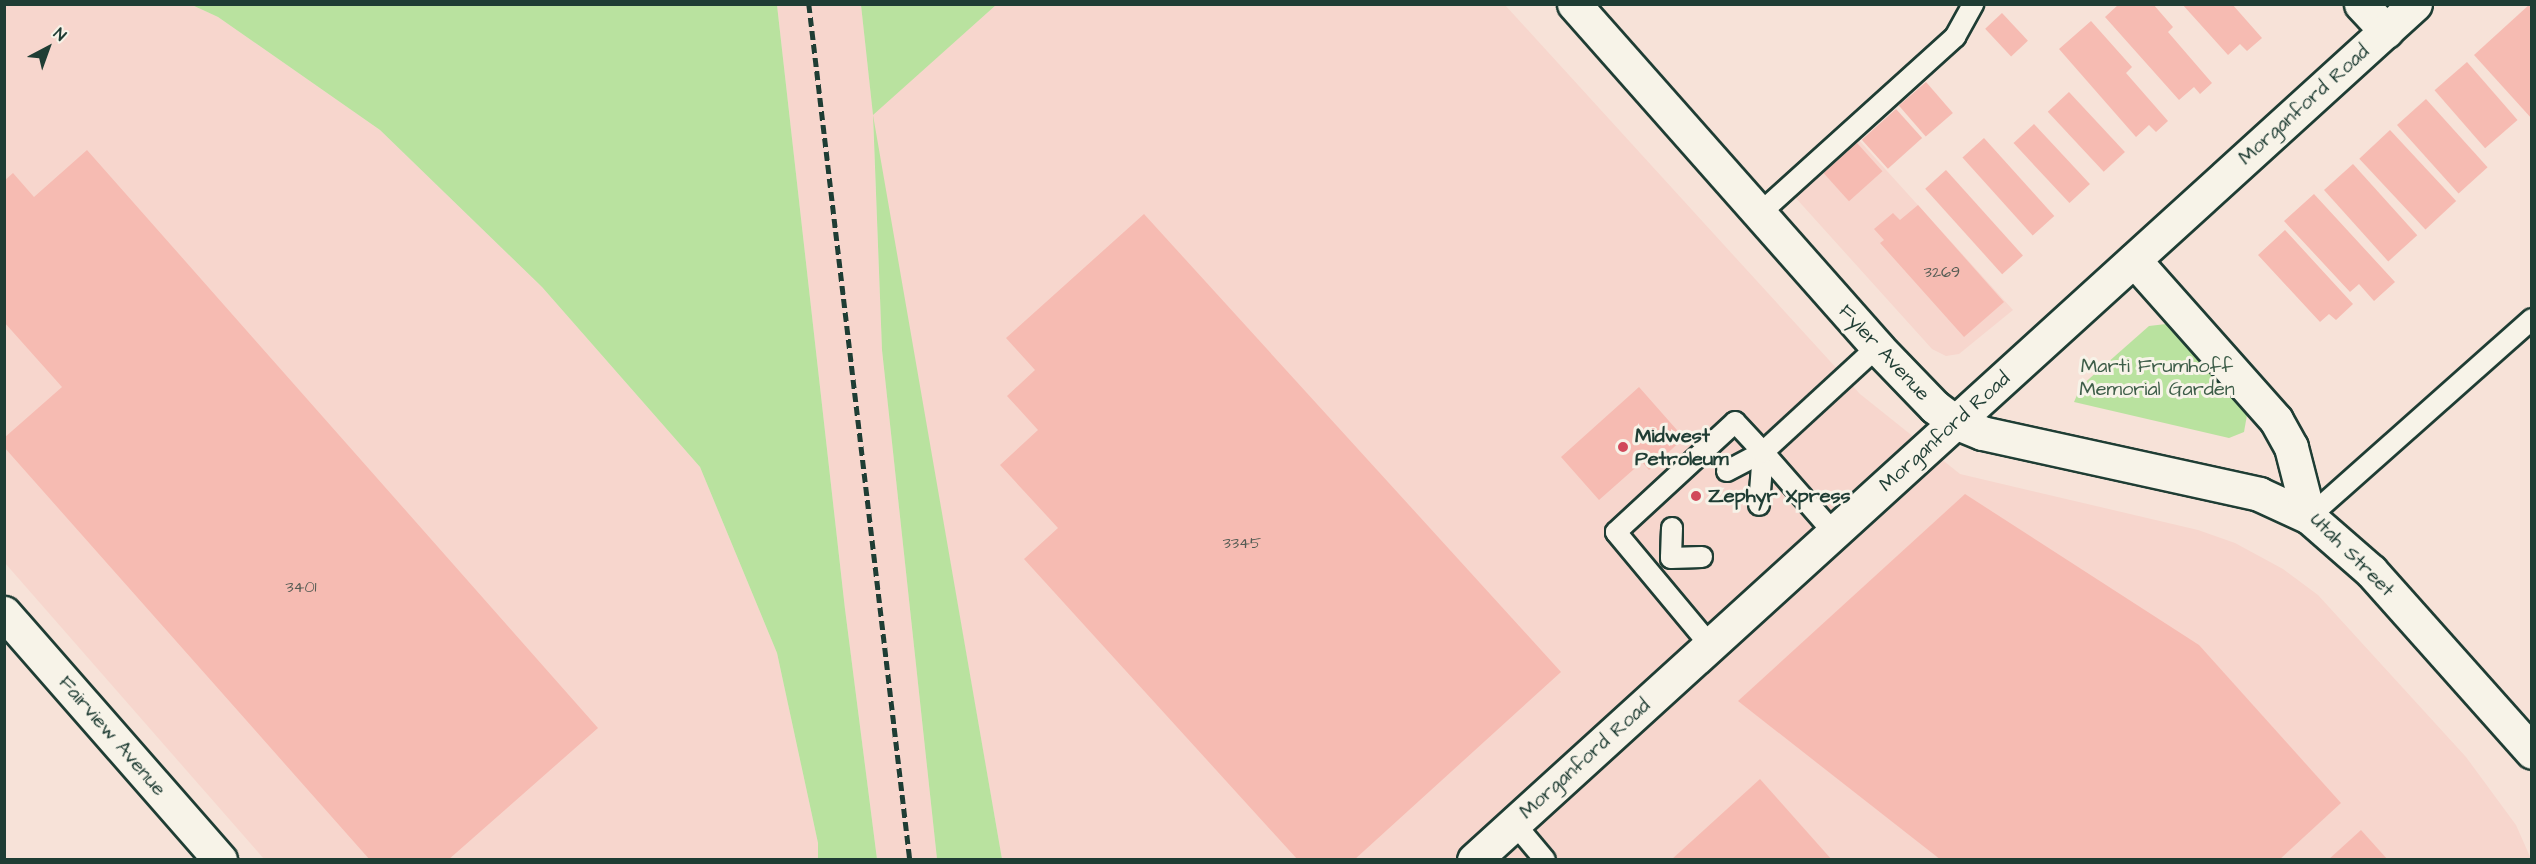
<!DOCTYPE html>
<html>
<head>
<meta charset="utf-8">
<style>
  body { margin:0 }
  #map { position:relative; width:2536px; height:864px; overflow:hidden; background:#f7e2d8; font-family:"Architects Daughter",sans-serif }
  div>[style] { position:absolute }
  .built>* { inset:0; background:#f7d6cd }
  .green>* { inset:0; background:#b9e29f }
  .building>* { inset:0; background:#f6bbb2; transform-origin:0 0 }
  .roads { filter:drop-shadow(2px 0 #1f3d34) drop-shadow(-2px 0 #1f3d34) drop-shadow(0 2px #1f3d34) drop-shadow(0 -2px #1f3d34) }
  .service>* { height:20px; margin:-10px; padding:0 10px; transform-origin:10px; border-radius:10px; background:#f7f3e8 }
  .minor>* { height:33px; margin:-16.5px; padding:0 16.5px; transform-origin:16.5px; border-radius:16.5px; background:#f7f3e8 }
  .tertiary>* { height:33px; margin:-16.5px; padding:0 16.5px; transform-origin:16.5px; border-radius:16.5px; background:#f7f3e8 }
  .rail>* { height:4.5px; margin-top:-2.25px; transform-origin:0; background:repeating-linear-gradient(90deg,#1f3d34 0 9px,transparent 0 13.5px) }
  .dots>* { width:16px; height:16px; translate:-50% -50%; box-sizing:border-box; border:3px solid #f7f3e8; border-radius:50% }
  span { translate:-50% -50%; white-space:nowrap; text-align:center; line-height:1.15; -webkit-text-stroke:6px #f7f3e8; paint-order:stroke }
  .number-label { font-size:16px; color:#555c54 }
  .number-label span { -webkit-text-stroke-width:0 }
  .street-label { font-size:20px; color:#1f3d34 }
  .park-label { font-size:20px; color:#3e5e49 }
  .poi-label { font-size:20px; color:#1f3d34; font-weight:700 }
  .left { translate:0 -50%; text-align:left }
  .frame { position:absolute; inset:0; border:6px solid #1f3d34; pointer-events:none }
  .north { position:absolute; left:18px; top:18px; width:60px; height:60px; -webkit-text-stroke:4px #f7f3e8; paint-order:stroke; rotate:41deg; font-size:16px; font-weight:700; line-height:24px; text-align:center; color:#1f3d34 }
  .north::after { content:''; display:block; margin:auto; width:21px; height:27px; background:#1f3d34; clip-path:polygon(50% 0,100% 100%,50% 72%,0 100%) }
</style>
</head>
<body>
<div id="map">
  <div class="built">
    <i style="clip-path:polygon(4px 5px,192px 5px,218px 17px,380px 130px,542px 287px,700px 467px,777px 653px,818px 843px,818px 859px,264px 859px,5px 563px)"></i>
    <i style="clip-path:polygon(777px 5px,861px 5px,873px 114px,996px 5px,1505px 5px,1860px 394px,1960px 474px,2198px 530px,2235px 543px,2283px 569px,2318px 595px,2466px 757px,2516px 825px,2531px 859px,1002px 859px,873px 121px,882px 350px,937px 859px,877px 859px,845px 609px)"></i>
    <i style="clip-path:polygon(1858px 139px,2013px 310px,1959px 354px,1946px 356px,1932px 349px,1794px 196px)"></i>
  </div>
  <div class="green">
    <i style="clip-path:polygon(192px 5px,777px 5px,845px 609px,877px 859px,818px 859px,818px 843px,777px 653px,700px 467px,542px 287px,380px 130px,218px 17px)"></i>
    <i style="clip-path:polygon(861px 5px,996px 5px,873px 115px,1002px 859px,937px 859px,882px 350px,873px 115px)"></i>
    <i style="clip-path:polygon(2166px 324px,2242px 406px,2247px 415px,2244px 432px,2229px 438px,2074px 402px,2081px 386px,2149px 326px)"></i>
  </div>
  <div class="building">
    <i style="clip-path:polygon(2119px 4px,2153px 4px,2173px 27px,2168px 32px,2212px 83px,2200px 94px,2194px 87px,2179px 100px,2105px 17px)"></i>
    <i style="clip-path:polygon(2182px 4px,2232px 4px,2262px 38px,2247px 51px,2240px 44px,2228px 55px)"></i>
    <i style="clip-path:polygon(2530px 4px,2532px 4px,2532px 119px,2474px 55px)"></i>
    <i style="left:2002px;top:13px;width:38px;height:23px;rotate:47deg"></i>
    <i style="clip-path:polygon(2091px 21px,2132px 67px,2126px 73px,2168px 121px,2156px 132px,2149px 125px,2136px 137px,2059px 49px)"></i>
    <i style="left:2467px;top:62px;width:77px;height:43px;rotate:49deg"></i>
    <i style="left:1926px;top:82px;width:41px;height:36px;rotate:49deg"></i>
    <i style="left:2069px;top:92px;width:82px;height:29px;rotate:47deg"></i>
    <i style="left:2426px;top:99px;width:92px;height:39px;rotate:48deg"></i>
    <i style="left:1896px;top:109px;width:39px;height:46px;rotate:48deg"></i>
    <i style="left:2034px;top:124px;width:82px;height:28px;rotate:47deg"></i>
    <i style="left:2390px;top:130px;width:97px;height:42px;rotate:47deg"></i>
    <i style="left:1984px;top:138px;width:105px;height:29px;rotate:48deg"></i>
    <i style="left:1857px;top:143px;width:38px;height:45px;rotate:48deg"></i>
    <i style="clip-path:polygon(87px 150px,598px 728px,448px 860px,370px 860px,4px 447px,4px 438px,62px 387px,4px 322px,4px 181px,13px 173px,34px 197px)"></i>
    <i style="left:2353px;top:164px;width:96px;height:39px;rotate:48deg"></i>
    <i style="left:1946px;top:170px;width:115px;height:28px;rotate:48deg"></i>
    <i style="clip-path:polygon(2314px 194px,2395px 282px,2374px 301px,2359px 284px,2350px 292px,2284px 221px)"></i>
    <i style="clip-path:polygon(1918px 205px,2004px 302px,1964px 337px,1880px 243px,1884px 240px,1874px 229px,1893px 213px,1900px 220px)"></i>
    <i style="clip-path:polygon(1144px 214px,1561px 672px,1354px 860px,1298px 860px,1024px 559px,1058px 528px,1000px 465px,1038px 430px,1007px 396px,1035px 370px,1006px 338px)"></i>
    <i style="clip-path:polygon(2285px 230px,2353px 304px,2336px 320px,2329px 314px,2320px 322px,2258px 255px)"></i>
    <i style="clip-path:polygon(1639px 387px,1684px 438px,1649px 470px,1642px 462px,1599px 500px,1561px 457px)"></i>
    <i style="clip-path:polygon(1965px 494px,2199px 645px,2341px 803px,2279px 860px,1941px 860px,1738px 701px)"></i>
    <i style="clip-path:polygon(1760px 779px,1832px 860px,1671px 860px)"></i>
    <i style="clip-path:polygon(2361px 830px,2388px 860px,2328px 860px)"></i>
  </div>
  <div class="roads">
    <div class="service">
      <i style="left:1758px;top:215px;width:266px;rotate:-42.1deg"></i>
      <i style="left:1955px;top:37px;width:38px;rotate:-61deg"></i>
      <i style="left:1727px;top:471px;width:41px;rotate:-27.8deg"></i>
      <i style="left:1763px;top:452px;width:53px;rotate:94.3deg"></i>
      <i style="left:2309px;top:517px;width:298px;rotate:-41.6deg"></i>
      <i style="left:1672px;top:528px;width:30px;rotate:92deg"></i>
      <i style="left:1671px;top:558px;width:31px;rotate:-2deg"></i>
      <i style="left:1834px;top:533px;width:108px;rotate:-131.2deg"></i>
      <i style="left:1763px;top:452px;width:155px;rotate:-42.6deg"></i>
      <i style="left:1710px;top:645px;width:147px;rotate:-129.8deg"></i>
      <i style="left:1616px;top:532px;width:162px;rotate:-42.7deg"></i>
      <i style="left:1735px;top:422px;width:41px;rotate:47deg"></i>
      <i style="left:1514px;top:823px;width:48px;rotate:50deg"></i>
    </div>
    <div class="minor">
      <i style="left:1574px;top:4px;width:458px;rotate:48.5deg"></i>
      <i style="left:1877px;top:347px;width:83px;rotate:46deg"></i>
      <i style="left:1935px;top:407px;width:25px;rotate:37deg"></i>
      <i style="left:1955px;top:422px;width:29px;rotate:22deg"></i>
      <i style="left:1982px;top:433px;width:284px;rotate:12.4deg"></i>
      <i style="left:2259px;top:494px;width:55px;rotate:24.7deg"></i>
      <i style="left:2309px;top:517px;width:82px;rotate:41.1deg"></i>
      <i style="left:2371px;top:571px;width:242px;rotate:48.3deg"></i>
      <i style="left:2361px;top:4px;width:37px;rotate:47deg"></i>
      <i style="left:2134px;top:260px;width:214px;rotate:48.4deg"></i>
      <i style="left:2276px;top:420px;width:31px;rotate:61deg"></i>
      <i style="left:2291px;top:447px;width:72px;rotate:75.6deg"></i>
      <i style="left:4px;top:613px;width:328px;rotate:48.8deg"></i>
    </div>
    <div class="tertiary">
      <i style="left:1474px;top:860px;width:1272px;rotate:-42.29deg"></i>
    </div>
  </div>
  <div class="rail">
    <i style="left:809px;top:4px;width:862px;rotate:83.27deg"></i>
  </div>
  <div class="dots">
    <i style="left:1623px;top:447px;background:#d1495b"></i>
    <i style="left:1696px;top:496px;background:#d1495b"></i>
  </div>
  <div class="number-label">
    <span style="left:1942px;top:272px">3269</span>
    <span style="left:1242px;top:543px">3345</span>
    <span style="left:301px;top:587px">3401</span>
  </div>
  <div class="street-label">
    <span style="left:2304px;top:105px;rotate:-42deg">Morganford Road</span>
    <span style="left:1884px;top:353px;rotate:47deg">Fyler Avenue</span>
    <span style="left:1945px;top:432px;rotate:-42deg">Morganford Road</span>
    <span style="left:2352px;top:555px;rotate:45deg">Utah Street</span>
    <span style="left:112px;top:736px;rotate:49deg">Fairview Avenue</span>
    <span style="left:1585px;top:759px;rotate:-42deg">Morganford Road</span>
  </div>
  <div class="park-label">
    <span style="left:2157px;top:378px">Marti Frumhoff<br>Memorial Garden</span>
  </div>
  <div class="poi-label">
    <span class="left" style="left:1635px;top:448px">Midwest<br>Petroleum</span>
    <span class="left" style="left:1708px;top:496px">Zephyr Xpress</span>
  </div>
  <div class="frame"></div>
  <div class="north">N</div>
</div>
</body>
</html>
